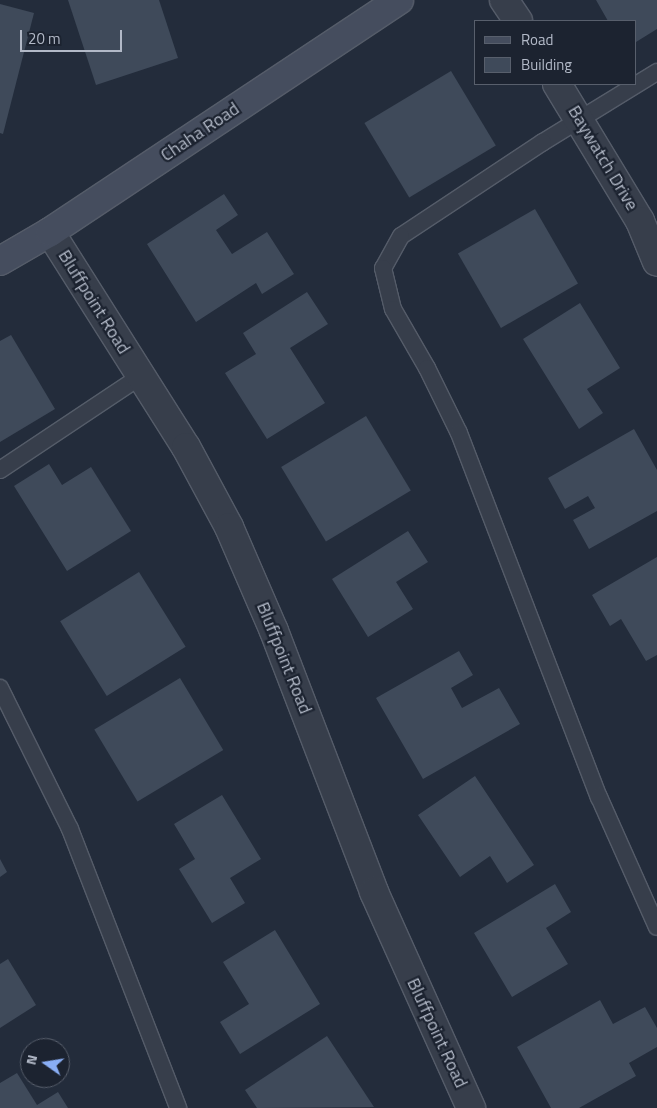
<!DOCTYPE html>
<html>
<head>
<meta charset="utf-8">
<style>
  body { margin:0 }
  #map { position:relative; width:657px; height:1108px; overflow:hidden; background:#232c3b; font-family:"Titillium Web",sans-serif }
  div>[style] { position:absolute }
  .building>* { inset:0; background:#3f4a5a; transform-origin:0 0 }
  .roads { filter:drop-shadow(1px 0 #555c69) drop-shadow(-1px 0 #555c69) drop-shadow(0 1px #555c69) drop-shadow(0 -1px #555c69) }
  .lane>* { height:16px; margin:-8px; padding:0 8px; transform-origin:8px; border-radius:8px; background:#373e4b }
  .street>* { height:28px; margin:-14px; padding:0 14px; transform-origin:14px; border-radius:14px; background:#373e4b }
  .secondary>* { height:28px; margin:-14px; padding:0 14px; transform-origin:14px; border-radius:14px; background:#454d5e }
  span { translate:-50% -50%; white-space:nowrap; text-align:center; line-height:1.15; -webkit-text-stroke:4.5px #1c2330; paint-order:stroke }
  .street-label { font-size:18px; color:#b2b9c7 }
  .legend { position:absolute; left:474px; top:20px; width:162px; height:65px; box-sizing:border-box; background:#1c2330; border:1px solid #585f6c; margin:0; padding:6px 9px; list-style:none; font-size:15px; color:#b2b9c7 }
  .legend li { display:flex; align-items:center; gap:10px; height:25px }
  .legend b { width:25px; border:1px solid #585f6c }
  .north { position:absolute; left:20px; top:1038px; width:50px; height:50px; box-sizing:border-box; background:#1c2330; border:1px solid #585f6c; border-radius:50%; rotate:283deg; font-size:14px; font-weight:700; line-height:20px; text-align:center; color:#b2b9c7 }
  .north::after { content:''; display:block; margin:auto; width:18px; height:22px; background:#89aef5; clip-path:polygon(50% 0,100% 100%,50% 72%,0 100%) }
  .scale { position:absolute; left:20px; top:30px; width:102px; height:22px; box-sizing:border-box; border:2px solid #b2b9c7; border-top:0; padding-left:6px; font-size:15px; line-height:18px; white-space:nowrap; color:#b2b9c7; -webkit-text-stroke:4px #1c2330; paint-order:stroke }
</style>
</head>
<body>
<div id="map">
  <div class="building">
    <i style="clip-path:polygon(68px 0,159px 0,178px 58px,96px 85px)"></i>
    <i style="clip-path:polygon(596px 0,657px 0,657px 29px,636px 42px,636px 21px,608px 21px)"></i>
    <i style="clip-path:polygon(0 4px,34px 13px,3px 134px,0 133px)"></i>
    <i style="left:451px;top:71px;width:87px;height:101px;rotate:59deg"></i>
    <i style="clip-path:polygon(224px 194px,238px 215px,216px 230px,232px 254px,267px 232px,294px 274px,262px 294px,256px 283px,196px 322px,147px 244px)"></i>
    <i style="left:535px;top:209px;width:86px;height:89px;rotate:60deg"></i>
    <i style="clip-path:polygon(307px 292px,328px 324px,290px 348px,325px 403px,267px 439px,225px 373px,256px 354px,243px 333px)"></i>
    <i style="clip-path:polygon(580px 303px,620px 368px,587px 389px,603px 413px,579px 429px,523px 339px)"></i>
    <i style="clip-path:polygon(11px 335px,55px 409px,0 442px,0 341px)"></i>
    <i style="left:366px;top:416px;width:87px;height:99px;rotate:59deg"></i>
    <i style="clip-path:polygon(634px 429px,657px 470px,657px 511px,589px 549px,573px 520px,595px 508px,588px 496px,565px 509px,548px 478px)"></i>
    <i style="clip-path:polygon(49px 464px,62px 485px,91px 467px,131px 531px,67px 571px,14px 486px)"></i>
    <i style="clip-path:polygon(408px 531px,428px 562px,396px 582px,413px 609px,368px 637px,332px 579px)"></i>
    <i style="clip-path:polygon(657px 557px,657px 655px,646px 661px,621px 619px,610px 626px,592px 595px)"></i>
    <i style="left:139px;top:572px;width:88px;height:93px;rotate:58deg"></i>
    <i style="clip-path:polygon(459px 651px,473px 675px,451px 688px,462px 708px,499px 688px,520px 724px,423px 779px,376px 698px)"></i>
    <i style="left:180px;top:678px;width:84px;height:100px;rotate:59deg"></i>
    <i style="clip-path:polygon(475px 776px,534px 865px,507px 883px,490px 856px,460px 877px,418px 815px)"></i>
    <i style="clip-path:polygon(222px 795px,261px 859px,230px 878px,245px 903px,212px 923px,179px 869px,195px 859px,174px 824px)"></i>
    <i style="clip-path:polygon(0 859px,7px 872px,0 877px)"></i>
    <i style="clip-path:polygon(555px 884px,571px 912px,546px 928px,568px 964px,512px 997px,474px 933px)"></i>
    <i style="clip-path:polygon(275px 930px,320px 1004px,240px 1054px,220px 1022px,249px 1004px,223px 962px)"></i>
    <i style="clip-path:polygon(8px 959px,36px 1005px,0 1028px,0 964px)"></i>
    <i style="clip-path:polygon(600px 1000px,613px 1024px,645px 1007px,657px 1028px,657px 1047px,629px 1063px,636px 1076px,579px 1108px,551px 1108px,517px 1047px)"></i>
    <i style="clip-path:polygon(327px 1036px,374px 1107px,257px 1108px,245px 1090px)"></i>
    <i style="clip-path:polygon(17px 1073px,37px 1105px,58px 1092px,68px 1108px,0 1108px,0 1083px)"></i>
  </div>
  <div class="roads">
    <div class="lane">
      <i style="left:657px;top:72px;width:134px;rotate:148.4deg"></i>
      <i style="left:543px;top:142px;width:170px;rotate:146.5deg"></i>
      <i style="left:401px;top:236px;width:37px;rotate:119deg"></i>
      <i style="left:383px;top:268px;width:42px;rotate:76.3deg"></i>
      <i style="left:393px;top:309px;width:68px;rotate:60deg"></i>
      <i style="left:427px;top:368px;width:72px;rotate:63.8deg"></i>
      <i style="left:459px;top:433px;width:390px;rotate:69deg"></i>
      <i style="left:599px;top:797px;width:142px;rotate:66deg"></i>
      <i style="left:0;top:470px;width:169px;rotate:-33.7deg"></i>
      <i style="left:0;top:688px;width:157px;rotate:63.6deg"></i>
      <i style="left:70px;top:829px;width:299px;rotate:68.8deg"></i>
    </div>
    <div class="street">
      <i style="left:504px;top:0;width:25px;rotate:56deg"></i>
      <i style="left:557px;top:84px;width:160px;rotate:58.8deg"></i>
      <i style="left:640px;top:221px;width:44px;rotate:67.5deg"></i>
      <i style="left:50px;top:232px;width:254px;rotate:57.7deg"></i>
      <i style="left:186px;top:447px;width:91px;rotate:61.7deg"></i>
      <i style="left:229px;top:527px;width:113px;rotate:66.6deg"></i>
      <i style="left:274px;top:631px;width:280px;rotate:69deg"></i>
      <i style="left:374px;top:892px;width:237px;rotate:65.8deg"></i>
    </div>
    <div class="secondary">
      <i style="left:0;top:261px;width:58px;rotate:-30.1deg"></i>
      <i style="left:50px;top:232px;width:419px;rotate:-33.6deg"></i>
    </div>
  </div>
  <div class="street-label">
    <span style="left:200px;top:132px;rotate:-34deg">Chaha Road</span>
    <span style="left:603px;top:158px;rotate:59deg">Baywatch Drive</span>
    <span style="left:94px;top:302px;rotate:58deg">Bluffpoint Road</span>
    <span style="left:284px;top:658px;rotate:68deg">Bluffpoint Road</span>
    <span style="left:437px;top:1033px;rotate:65deg">Bluffpoint Road</span>
  </div>
  <ul class="legend">
  <li><b style="height:6px;background:#454d5e"></b>Road</li>
  <li><b style="height:14px;background:#3f4a5a"></b>Building</li>
  </ul>
  <div class="north">N</div>
  <div class="scale">20 m</div>
</div>
</body>
</html>
